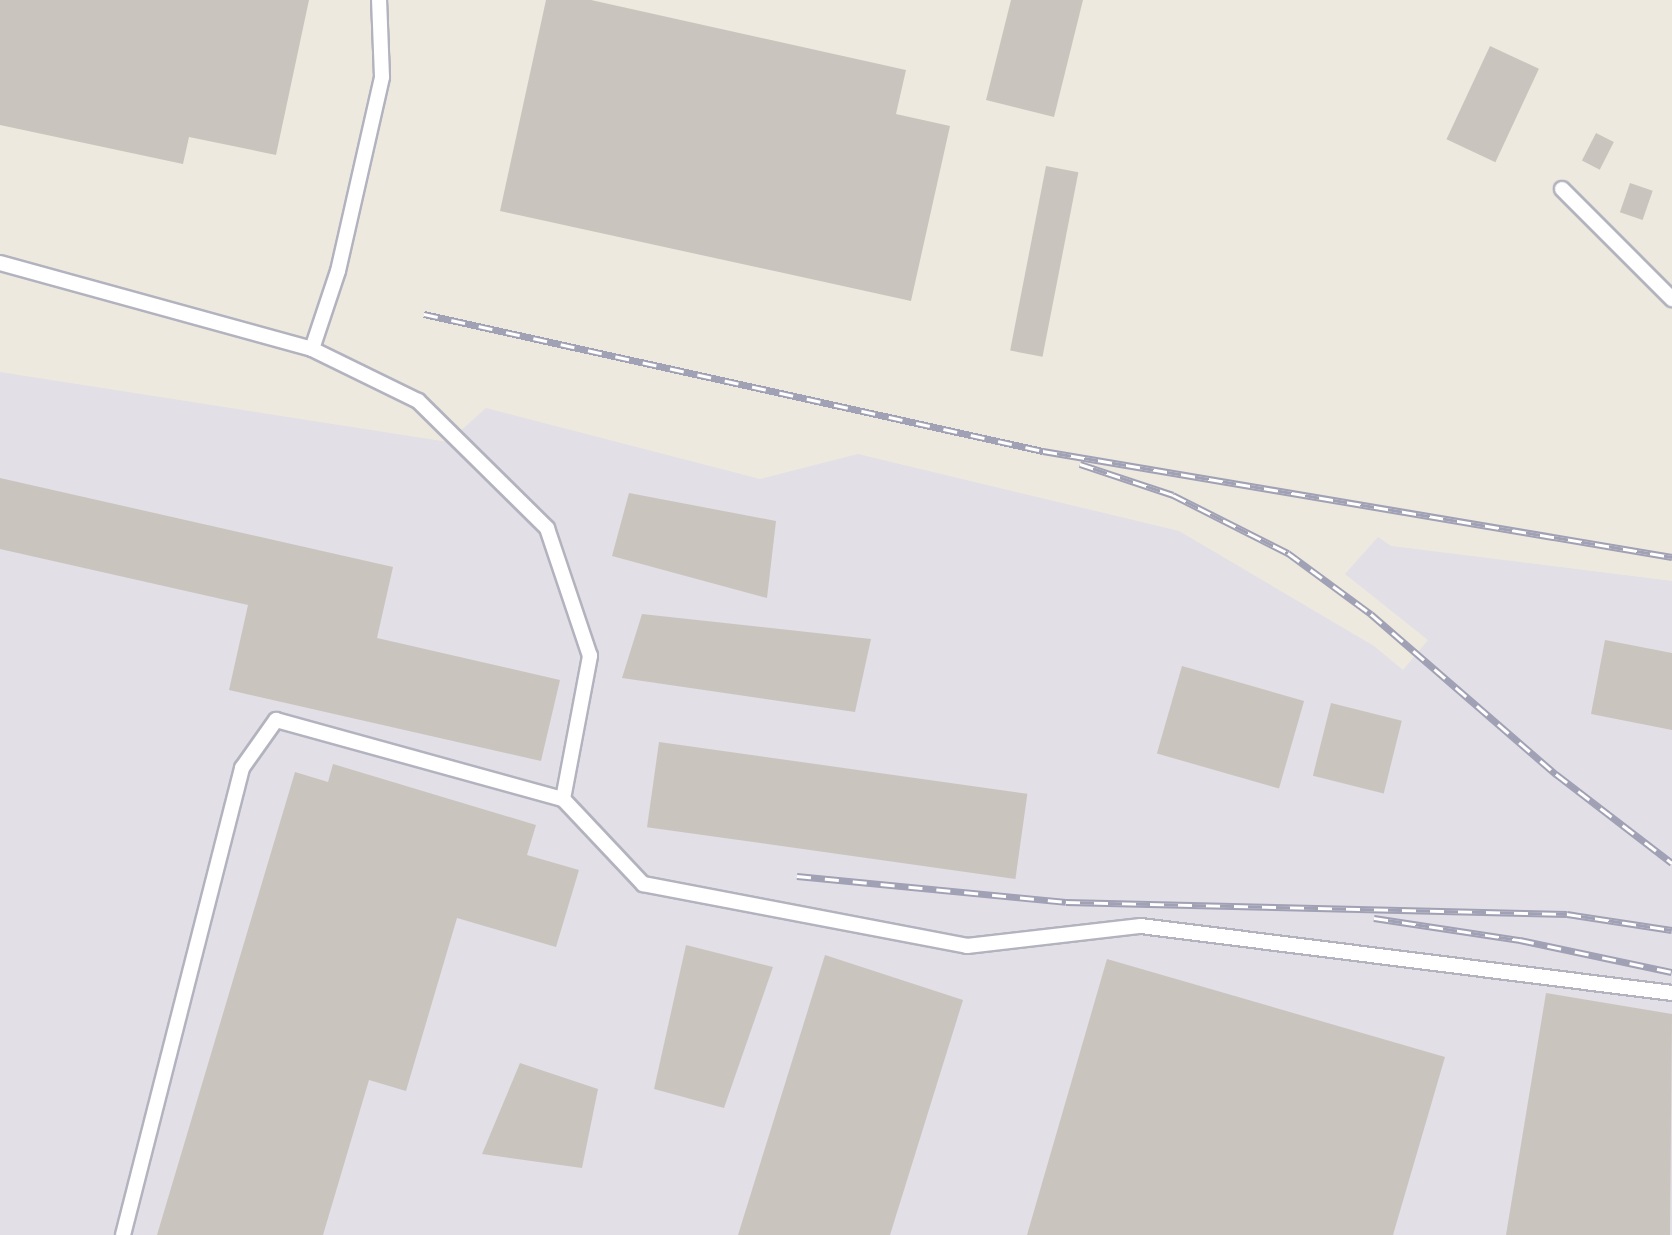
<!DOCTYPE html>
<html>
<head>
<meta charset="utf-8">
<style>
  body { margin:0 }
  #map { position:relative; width:1672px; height:1235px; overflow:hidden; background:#ede9df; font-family:Barlow,sans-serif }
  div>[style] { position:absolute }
  .industrial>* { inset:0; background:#e2dfe6 }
  .building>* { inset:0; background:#c9c5be; transform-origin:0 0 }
  .roads { filter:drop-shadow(2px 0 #b2b3bf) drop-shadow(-2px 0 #b2b3bf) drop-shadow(0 2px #b2b3bf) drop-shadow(0 -2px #b2b3bf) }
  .lane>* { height:14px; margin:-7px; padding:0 7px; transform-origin:7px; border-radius:7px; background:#fff }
  .rail>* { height:7px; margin-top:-3.5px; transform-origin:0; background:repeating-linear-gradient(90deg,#fff 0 14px,#a1a1b5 0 28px); box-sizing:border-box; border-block:2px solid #a1a1b5 }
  span { translate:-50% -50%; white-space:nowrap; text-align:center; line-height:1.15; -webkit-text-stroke:6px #fff; paint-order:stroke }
</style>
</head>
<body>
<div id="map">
  <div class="industrial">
    <i style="clip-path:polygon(0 372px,448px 442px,486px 408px,760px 479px,858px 454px,1179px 531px,1374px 646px,1403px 670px,1428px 640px,1345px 574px,1378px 537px,1391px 546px,1672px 581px,1672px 1235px,0 1235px)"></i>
  </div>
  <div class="building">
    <i style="clip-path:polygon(0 0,309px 0,276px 155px,189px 137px,183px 164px,0 125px)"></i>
    <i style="clip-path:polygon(546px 0,591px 0,906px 70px,896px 114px,950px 126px,911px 301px,500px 211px)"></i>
    <i style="clip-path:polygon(1011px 0,1083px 0,1054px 117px,986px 100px)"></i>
    <i style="left:1490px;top:46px;width:54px;height:103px;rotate:25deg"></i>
    <i style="left:1596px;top:133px;width:20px;height:31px;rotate:27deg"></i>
    <i style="left:1046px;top:166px;width:33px;height:188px;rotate:11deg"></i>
    <i style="left:1630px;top:183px;width:24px;height:31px;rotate:19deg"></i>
    <i style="clip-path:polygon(0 478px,393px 567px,377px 638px,560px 680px,541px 761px,229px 690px,248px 605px,0 549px)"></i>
    <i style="clip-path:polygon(629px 493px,776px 521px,767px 598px,612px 556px)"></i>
    <i style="clip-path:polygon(642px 614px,871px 639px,855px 712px,622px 678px)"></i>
    <i style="clip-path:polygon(1605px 640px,1672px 653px,1672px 730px,1591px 714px)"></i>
    <i style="left:1182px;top:666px;width:127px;height:91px;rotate:16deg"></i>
    <i style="left:1331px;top:703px;width:73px;height:75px;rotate:14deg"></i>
    <i style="left:659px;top:742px;width:372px;height:86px;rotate:8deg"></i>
    <i style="clip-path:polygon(333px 764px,536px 825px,527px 855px,579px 870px,556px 947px,457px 918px,406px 1091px,369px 1080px,323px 1235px,157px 1235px,295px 772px,328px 782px)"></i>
    <i style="clip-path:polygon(686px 945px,773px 967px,724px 1108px,654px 1089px)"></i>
    <i style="clip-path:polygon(825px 955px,963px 1000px,890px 1235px,738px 1235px)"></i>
    <i style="clip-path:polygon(1107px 959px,1445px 1057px,1393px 1235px,1027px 1235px)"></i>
    <i style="clip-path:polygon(1546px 993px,1672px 1014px,1670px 1235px,1506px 1235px)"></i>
    <i style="clip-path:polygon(520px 1063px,598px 1089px,582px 1168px,482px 1154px)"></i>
  </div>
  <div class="roads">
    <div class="lane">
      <i style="left:1562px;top:189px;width:156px;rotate:45deg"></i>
      <i style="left:0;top:263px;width:324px;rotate:15.4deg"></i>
      <i style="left:312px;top:349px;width:82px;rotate:-71.6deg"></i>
      <i style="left:338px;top:271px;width:199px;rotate:-77.2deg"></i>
      <i style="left:382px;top:77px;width:77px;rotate:-92.2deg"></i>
      <i style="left:563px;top:799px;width:117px;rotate:46.7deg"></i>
      <i style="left:643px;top:884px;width:330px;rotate:10.8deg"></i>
      <i style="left:967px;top:946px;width:175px;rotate:-6.6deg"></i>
      <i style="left:1141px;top:926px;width:535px;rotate:7.19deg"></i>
      <i style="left:123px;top:1235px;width:482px;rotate:-75.7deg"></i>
      <i style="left:242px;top:768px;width:59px;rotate:-54.7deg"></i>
      <i style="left:276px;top:720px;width:298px;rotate:15.4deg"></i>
      <i style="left:563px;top:799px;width:146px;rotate:-79.3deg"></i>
      <i style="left:590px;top:656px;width:135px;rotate:-108.6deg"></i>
      <i style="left:547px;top:528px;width:181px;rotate:-135.4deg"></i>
      <i style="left:418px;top:401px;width:118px;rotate:-153.9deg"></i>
    </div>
  </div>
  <div class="rail">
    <i style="left:424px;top:314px;width:634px;rotate:12.48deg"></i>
    <i style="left:1043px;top:451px;width:638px;rotate:9.57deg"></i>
    <i style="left:1080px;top:464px;width:98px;rotate:18.4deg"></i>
    <i style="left:1173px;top:495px;width:129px;rotate:26.8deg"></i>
    <i style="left:1288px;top:553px;width:103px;rotate:36.3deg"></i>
    <i style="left:1371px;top:614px;width:245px;rotate:40.9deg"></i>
    <i style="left:1556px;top:774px;width:146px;rotate:37.5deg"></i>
    <i style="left:797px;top:876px;width:270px;rotate:5.5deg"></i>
    <i style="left:1066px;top:902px;width:501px;rotate:1.37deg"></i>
    <i style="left:1567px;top:914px;width:106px;rotate:8.7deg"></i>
    <i style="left:1374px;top:918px;width:148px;rotate:8.6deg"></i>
    <i style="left:1520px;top:940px;width:155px;rotate:11.9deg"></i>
  </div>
</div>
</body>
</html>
